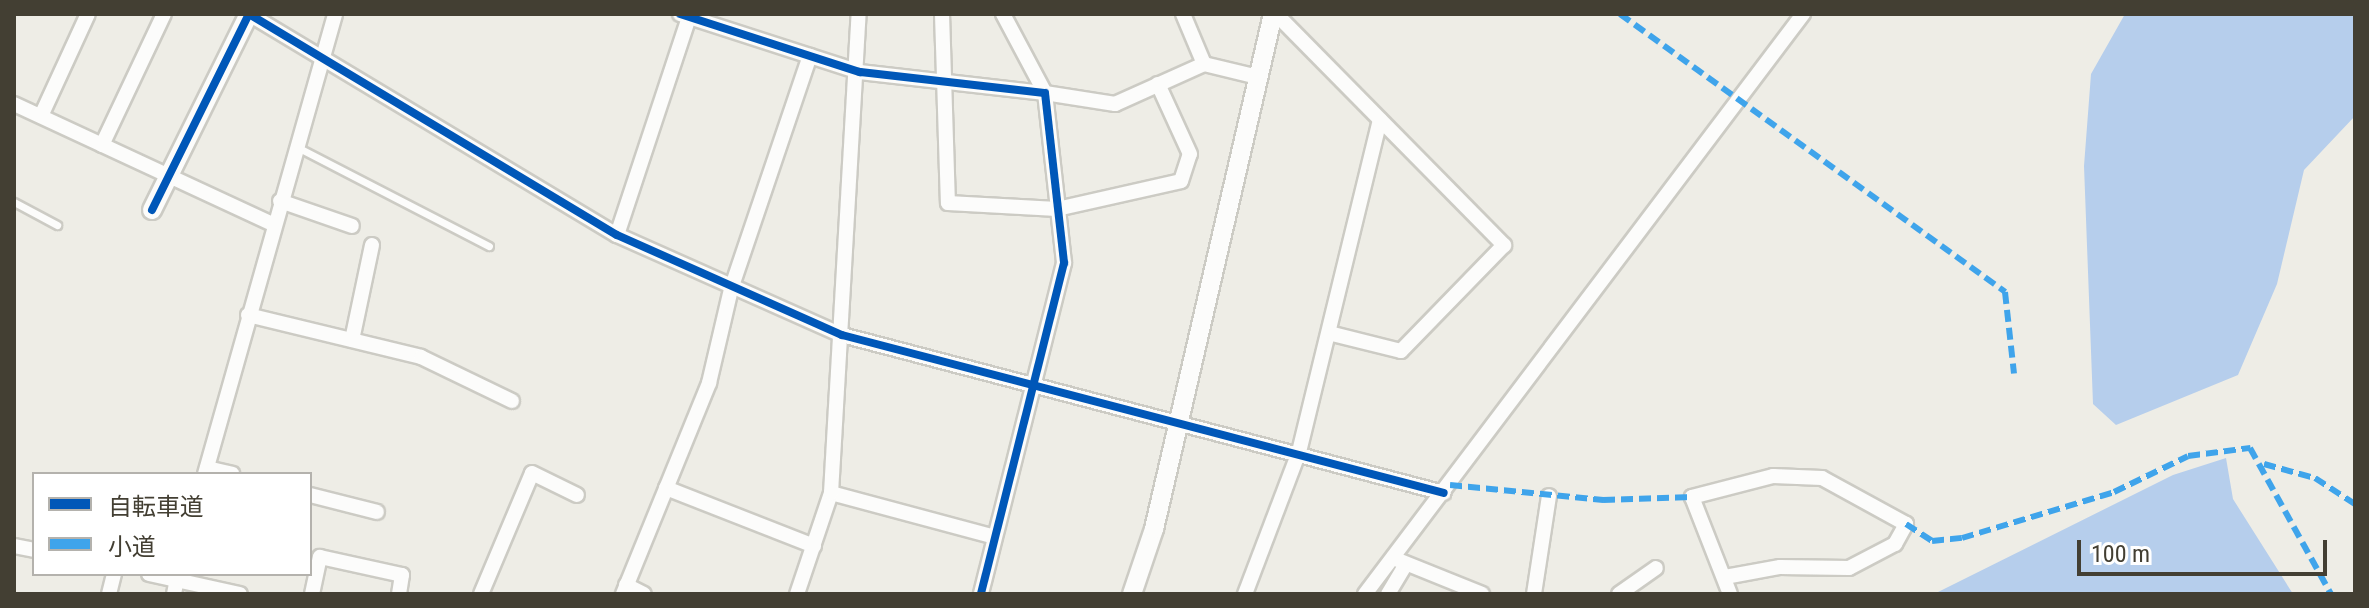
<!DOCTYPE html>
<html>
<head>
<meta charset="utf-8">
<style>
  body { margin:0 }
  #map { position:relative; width:2369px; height:608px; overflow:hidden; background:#eeede6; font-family:"Roboto Condensed","Noto Sans JP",sans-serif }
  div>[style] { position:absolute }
  .water>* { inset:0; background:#b6ceec }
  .roads { filter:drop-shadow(2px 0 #cccbc4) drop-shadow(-2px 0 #cccbc4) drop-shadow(0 2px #cccbc4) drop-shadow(0 -2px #cccbc4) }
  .service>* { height:7px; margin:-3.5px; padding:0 3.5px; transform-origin:3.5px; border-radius:3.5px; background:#fcfcfb }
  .minor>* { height:14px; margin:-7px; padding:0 7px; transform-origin:7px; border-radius:7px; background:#fcfcfb }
  .tertiary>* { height:18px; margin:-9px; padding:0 9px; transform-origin:9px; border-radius:9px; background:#fcfcfb }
  .quiet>* { height:6px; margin-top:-3px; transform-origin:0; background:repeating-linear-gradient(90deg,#3fa4eb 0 12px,transparent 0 18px) }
  .cycleway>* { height:8px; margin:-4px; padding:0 4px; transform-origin:4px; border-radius:4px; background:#0057b8 }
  span { translate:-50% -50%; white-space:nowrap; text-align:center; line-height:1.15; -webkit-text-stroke:7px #fff; paint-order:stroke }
  .frame { position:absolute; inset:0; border:16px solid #433f33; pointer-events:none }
  .legend { position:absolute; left:32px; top:472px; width:280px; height:104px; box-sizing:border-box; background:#fff; border:2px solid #b4b2ad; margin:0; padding:10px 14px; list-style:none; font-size:24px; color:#433f33 }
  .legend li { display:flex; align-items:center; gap:16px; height:40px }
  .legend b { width:40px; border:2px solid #b4b2ad }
  .scale { position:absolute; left:2077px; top:540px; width:250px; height:36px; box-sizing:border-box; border:4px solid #433f33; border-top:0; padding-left:10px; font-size:24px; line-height:28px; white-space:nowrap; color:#433f33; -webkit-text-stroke:6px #fff; paint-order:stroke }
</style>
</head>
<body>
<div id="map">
  <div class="water">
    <i style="clip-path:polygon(2125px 14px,2355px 14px,2355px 116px,2304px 170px,2277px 284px,2238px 375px,2116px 425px,2093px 404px,2084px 166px,2091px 74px)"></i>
    <i style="clip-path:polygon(2226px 458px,2233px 499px,2293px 594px,1934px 594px,2173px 475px)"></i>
  </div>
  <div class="roads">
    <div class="service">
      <i style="left:297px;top:147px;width:216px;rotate:27.3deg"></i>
      <i style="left:14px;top:202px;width:49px;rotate:28.1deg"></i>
    </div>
    <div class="minor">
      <i style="left:249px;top:14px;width:429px;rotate:31deg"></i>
      <i style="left:617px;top:235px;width:246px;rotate:24deg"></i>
      <i style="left:842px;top:335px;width:622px;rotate:14.71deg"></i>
      <i style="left:680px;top:14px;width:189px;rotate:17.9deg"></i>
      <i style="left:860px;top:72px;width:186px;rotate:6.5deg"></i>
      <i style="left:1045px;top:93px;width:171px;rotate:83.6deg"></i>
      <i style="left:1064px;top:263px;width:341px;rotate:104.1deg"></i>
      <i style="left:942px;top:14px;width:189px;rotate:88.2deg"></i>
      <i style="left:948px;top:203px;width:109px;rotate:3.2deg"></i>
      <i style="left:1057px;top:209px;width:127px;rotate:-12.7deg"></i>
      <i style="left:1181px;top:181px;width:28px;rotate:-72deg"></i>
      <i style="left:1190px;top:154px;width:77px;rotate:-114.6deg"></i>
      <i style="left:1003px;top:14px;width:89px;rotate:62deg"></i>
      <i style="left:1045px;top:93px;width:71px;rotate:8.9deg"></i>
      <i style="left:1115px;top:104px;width:98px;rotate:-24.2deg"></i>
      <i style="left:1204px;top:64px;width:56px;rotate:13.5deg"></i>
      <i style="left:1183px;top:14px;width:54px;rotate:67.2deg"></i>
      <i style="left:1276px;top:14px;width:325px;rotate:45.4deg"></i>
      <i style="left:1504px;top:245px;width:148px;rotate:134.2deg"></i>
      <i style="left:1401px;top:351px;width:74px;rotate:-166deg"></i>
      <i style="left:14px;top:104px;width:285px;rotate:24.9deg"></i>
      <i style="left:41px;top:116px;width:112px;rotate:-65.3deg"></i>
      <i style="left:102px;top:145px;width:145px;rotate:-64.7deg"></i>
      <i style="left:280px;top:201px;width:76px;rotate:19.1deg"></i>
      <i style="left:617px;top:235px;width:233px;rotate:-71.7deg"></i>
      <i style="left:248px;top:315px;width:178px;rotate:13.6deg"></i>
      <i style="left:421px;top:357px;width:101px;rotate:25.8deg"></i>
      <i style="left:352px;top:340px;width:97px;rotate:-78.1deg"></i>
      <i style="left:207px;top:468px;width:26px;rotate:13deg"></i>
      <i style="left:205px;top:474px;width:478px;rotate:-74.2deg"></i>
      <i style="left:666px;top:488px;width:159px;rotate:21.4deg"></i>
      <i style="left:831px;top:493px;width:167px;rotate:15deg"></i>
      <i style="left:310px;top:495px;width:69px;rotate:14.2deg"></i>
      <i style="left:14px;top:546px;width:20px;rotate:11deg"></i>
      <i style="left:1393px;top:558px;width:96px;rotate:22deg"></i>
      <i style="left:149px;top:574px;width:93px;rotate:12.4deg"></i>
      <i style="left:1725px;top:577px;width:56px;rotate:-10.3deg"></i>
      <i style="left:1780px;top:567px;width:69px;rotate:0.8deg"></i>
      <i style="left:1849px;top:568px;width:52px;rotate:-27.6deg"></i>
      <i style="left:1895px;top:544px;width:23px;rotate:-61deg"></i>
      <i style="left:1906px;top:524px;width:96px;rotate:-151.3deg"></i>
      <i style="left:1822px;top:478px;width:49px;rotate:-177.7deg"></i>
      <i style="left:1773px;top:476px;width:84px;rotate:165.5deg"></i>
      <i style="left:1692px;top:497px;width:104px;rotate:68.6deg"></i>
      <i style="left:626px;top:585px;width:20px;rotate:27deg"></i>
      <i style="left:109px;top:594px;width:21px;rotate:-76deg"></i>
      <i style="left:174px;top:594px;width:20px;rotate:-79deg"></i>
      <i style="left:312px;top:594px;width:38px;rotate:-78deg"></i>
      <i style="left:320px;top:557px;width:84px;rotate:12.4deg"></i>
      <i style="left:402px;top:575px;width:19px;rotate:99deg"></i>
      <i style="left:481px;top:594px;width:131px;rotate:-67.1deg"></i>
      <i style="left:532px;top:473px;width:50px;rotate:26.1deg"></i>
      <i style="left:623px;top:594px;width:228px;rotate:-67.8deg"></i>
      <i style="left:709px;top:383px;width:97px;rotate:-76.8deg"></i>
      <i style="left:731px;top:289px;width:246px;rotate:-71.3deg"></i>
      <i style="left:797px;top:594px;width:107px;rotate:-71.4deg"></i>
      <i style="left:831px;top:493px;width:480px;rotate:-86.7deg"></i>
      <i style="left:1245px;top:594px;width:152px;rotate:-69.2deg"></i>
      <i style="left:1299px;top:452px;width:342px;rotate:-76.3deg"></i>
      <i style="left:1365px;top:594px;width:727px;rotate:-52.94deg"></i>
      <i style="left:1388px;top:594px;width:35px;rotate:-59deg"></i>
      <i style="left:1534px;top:594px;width:99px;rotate:-81.3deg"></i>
      <i style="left:1619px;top:594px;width:45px;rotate:-35.1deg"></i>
    </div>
    <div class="tertiary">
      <i style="left:152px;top:210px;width:219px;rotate:-63.7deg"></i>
      <i style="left:1132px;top:594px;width:69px;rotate:-71.3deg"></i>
      <i style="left:1154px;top:529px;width:529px;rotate:-76.99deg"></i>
    </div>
  </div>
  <div class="quiet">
    <i style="left:1620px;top:14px;width:475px;rotate:35.8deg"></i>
    <i style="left:2005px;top:292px;width:82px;rotate:83.7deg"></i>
    <i style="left:2264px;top:464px;width:53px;rotate:15.4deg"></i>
    <i style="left:2315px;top:478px;width:48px;rotate:33deg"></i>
    <i style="left:1450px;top:485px;width:154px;rotate:5.6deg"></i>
    <i style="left:1603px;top:500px;width:89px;rotate:-1.9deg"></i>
    <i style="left:1906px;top:524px;width:31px;rotate:33deg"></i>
    <i style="left:1932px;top:541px;width:30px;rotate:-6deg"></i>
    <i style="left:1962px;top:538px;width:159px;rotate:-16.8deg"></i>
    <i style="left:2114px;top:492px;width:82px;rotate:-25.9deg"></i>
    <i style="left:2188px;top:456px;width:63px;rotate:-7.4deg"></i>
    <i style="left:2250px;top:448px;width:167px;rotate:61deg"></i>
  </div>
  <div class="cycleway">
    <i style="left:680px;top:14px;width:189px;rotate:17.9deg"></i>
    <i style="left:860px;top:72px;width:186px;rotate:6.5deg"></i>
    <i style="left:1045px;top:93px;width:171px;rotate:83.6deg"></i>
    <i style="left:1064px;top:263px;width:341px;rotate:104.1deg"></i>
    <i style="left:152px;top:210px;width:219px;rotate:-63.7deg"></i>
    <i style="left:249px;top:14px;width:429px;rotate:31deg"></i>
    <i style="left:617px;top:235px;width:246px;rotate:24deg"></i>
    <i style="left:842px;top:335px;width:622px;rotate:14.71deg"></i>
  </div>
  <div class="frame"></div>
  <ul class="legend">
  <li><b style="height:10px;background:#0057b8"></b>自転車道</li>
  <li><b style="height:10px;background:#3fa4eb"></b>小道</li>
  </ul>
  <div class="scale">100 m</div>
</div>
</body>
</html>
